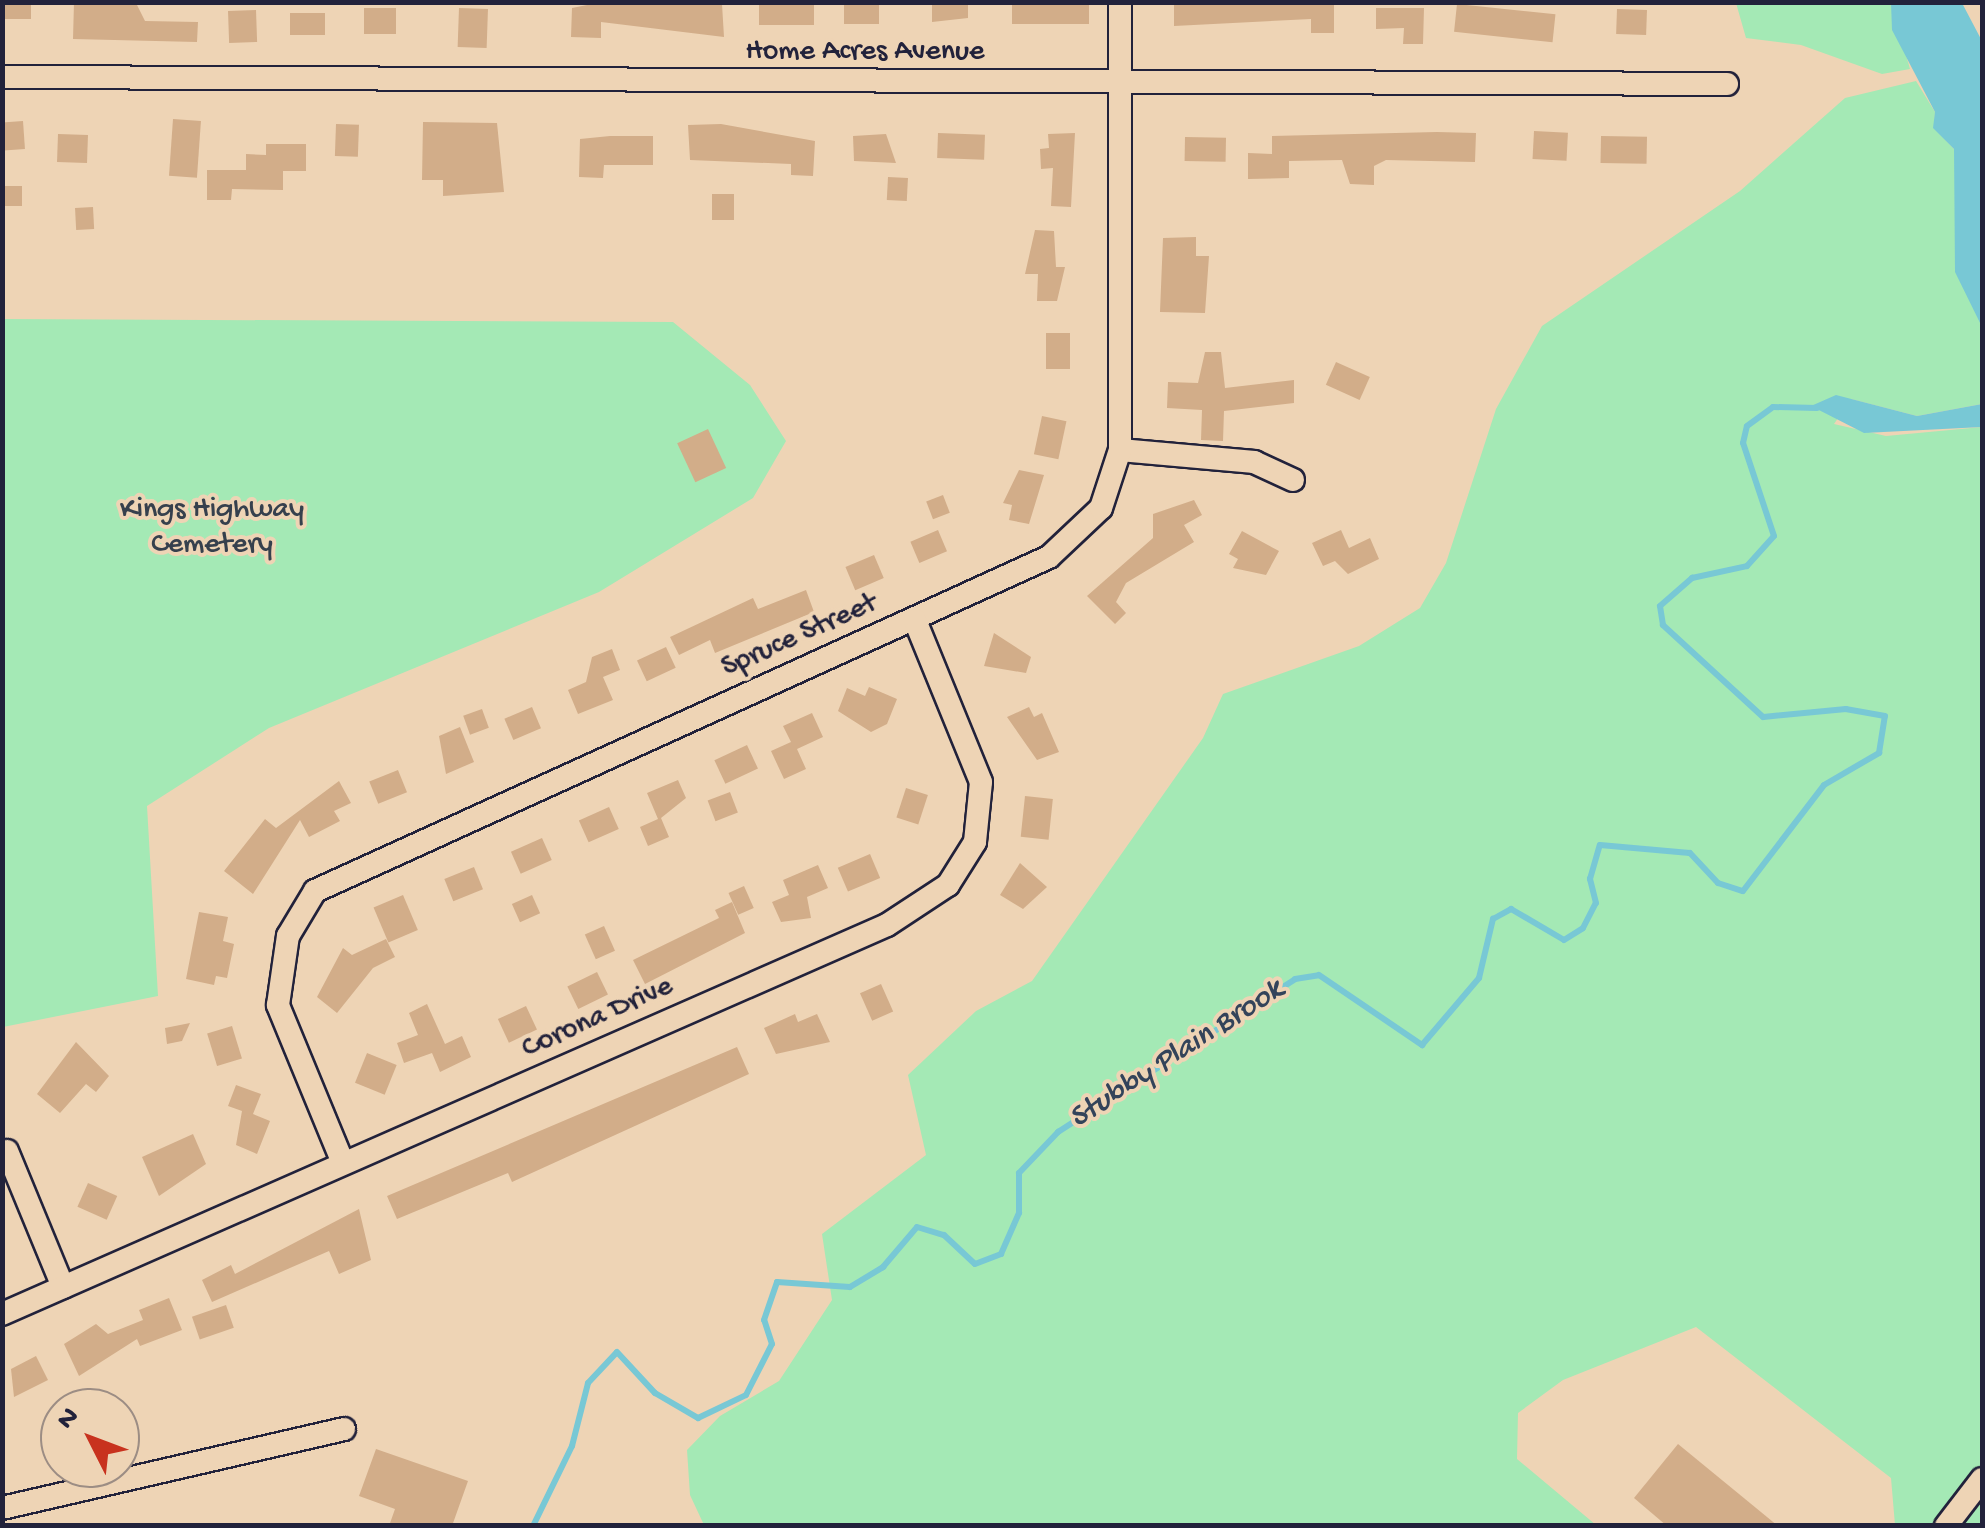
<!DOCTYPE html>
<html>
<head>
<meta charset="utf-8">
<style>
  body { margin:0 }
  #map { position:relative; width:1985px; height:1528px; overflow:hidden; background:#eed4b5; font-family:"Gochi Hand",sans-serif }
  div>[style] { position:absolute }
  .green>* { inset:0; background:#a4e9b5 }
  .water>* { inset:0; background:#78c8d5 }
  .stream>* { height:6px; margin:-3px; padding:0 3px; transform-origin:3px; border-radius:3px; background:#78c8d5 }
  .building>* { inset:0; background:#d2ad89; transform-origin:0 0 }
  .roads { filter:drop-shadow(2px 0 #22223b) drop-shadow(-2px 0 #22223b) drop-shadow(0 2px #22223b) drop-shadow(0 -2px #22223b) }
  .minor>* { height:22px; margin:-11px; padding:0 11px; transform-origin:11px; border-radius:11px; background:#eed4b5 }
  span { translate:-50% -50%; white-space:nowrap; text-align:center; line-height:1.15; -webkit-text-stroke:8px #eed4b5; paint-order:stroke }
  .street-label { font-size:30px; color:#22223b }
  .park-label { font-size:30px; color:#36404d }
  .water-label { font-size:32px; color:#33435a; font-style:italic }
  .frame { position:absolute; inset:0; border:5px solid #22223b; pointer-events:none }
  .north { position:absolute; left:40px; top:1388px; width:100px; height:100px; box-sizing:border-box; background:#eed4b5; border:2px solid #9c8d84; border-radius:50%; rotate:312deg; font-size:28px; font-weight:700; line-height:40px; text-align:center; color:#22223b }
  .north::after { content:''; display:block; margin:auto; width:35px; height:45px; background:#c8321e; clip-path:polygon(50% 0,100% 100%,50% 72%,0 100%) }
</style>
</head>
<body>
<div id="map">
  <div class="green">
    <i style="clip-path:polygon(1736px 3px,1891px 3px,1910px 69px,1882px 74px,1801px 45px,1746px 38px)"></i>
    <i style="clip-path:polygon(1916px 81px,1935px 112px,1934px 128px,1954px 149px,1982px 327px,1982px 404px,1917px 416px,1851px 399px,1834px 424px,1886px 436px,1982px 427px,1982px 1525px,1895px 1525px,1891px 1478px,1696px 1327px,1563px 1380px,1518px 1413px,1517px 1459px,1596px 1525px,704px 1525px,690px 1495px,687px 1450px,720px 1416px,779px 1381px,832px 1300px,822px 1234px,926px 1155px,908px 1075px,976px 1011px,1032px 981px,1203px 738px,1223px 694px,1359px 646px,1420px 608px,1446px 563px,1496px 409px,1542px 326px,1740px 191px,1845px 98px)"></i>
    <i style="clip-path:polygon(3px 319px,673px 322px,750px 385px,786px 441px,753px 498px,599px 592px,269px 728px,147px 806px,158px 996px,3px 1027px)"></i>
  </div>
  <div class="water">
    <i style="clip-path:polygon(1891px 3px,1962px 3px,1982px 41px,1982px 327px,1955px 272px,1954px 149px,1933px 128px,1935px 112px,1892px 30px)"></i>
    <i style="clip-path:polygon(1836px 395px,1917px 416px,1982px 404px,1982px 427px,1864px 433px,1811px 406px)"></i>
  </div>
  <div class="stream">
    <i style="left:533px;top:1526px;width:89px;rotate:-64deg"></i>
    <i style="left:572px;top:1446px;width:65px;rotate:-75.7deg"></i>
    <i style="left:588px;top:1383px;width:42px;rotate:-46.9deg"></i>
    <i style="left:617px;top:1352px;width:56px;rotate:47.2deg"></i>
    <i style="left:655px;top:1393px;width:50px;rotate:30.2deg"></i>
    <i style="left:698px;top:1418px;width:53px;rotate:-25.6deg"></i>
    <i style="left:746px;top:1395px;width:57px;rotate:-63deg"></i>
    <i style="left:772px;top:1344px;width:25px;rotate:-108deg"></i>
    <i style="left:764px;top:1320px;width:40px;rotate:-71.1deg"></i>
    <i style="left:777px;top:1282px;width:73px;rotate:3.9deg"></i>
    <i style="left:850px;top:1287px;width:39px;rotate:-31deg"></i>
    <i style="left:883px;top:1267px;width:52px;rotate:-49.6deg"></i>
    <i style="left:917px;top:1227px;width:28px;rotate:17deg"></i>
    <i style="left:944px;top:1235px;width:42px;rotate:43.1deg"></i>
    <i style="left:975px;top:1264px;width:28px;rotate:-21deg"></i>
    <i style="left:1001px;top:1254px;width:45px;rotate:-66.3deg"></i>
    <i style="left:1019px;top:1213px;width:40px;rotate:-90deg"></i>
    <i style="left:1019px;top:1173px;width:57px;rotate:-46.4deg"></i>
    <i style="left:1058px;top:1132px;width:282px;rotate:-32.8deg"></i>
    <i style="left:1295px;top:979px;width:24px;rotate:-9deg"></i>
    <i style="left:1319px;top:975px;width:125px;rotate:34.2deg"></i>
    <i style="left:1422px;top:1045px;width:88px;rotate:-49.6deg"></i>
    <i style="left:1479px;top:978px;width:61px;rotate:-76.7deg"></i>
    <i style="left:1493px;top:919px;width:21px;rotate:-29deg"></i>
    <i style="left:1511px;top:909px;width:61px;rotate:30.3deg"></i>
    <i style="left:1564px;top:940px;width:22px;rotate:-32deg"></i>
    <i style="left:1583px;top:928px;width:28px;rotate:-63deg"></i>
    <i style="left:1596px;top:903px;width:25px;rotate:-104deg"></i>
    <i style="left:1590px;top:879px;width:35px;rotate:-74deg"></i>
    <i style="left:1600px;top:845px;width:90px;rotate:5.1deg"></i>
    <i style="left:1690px;top:853px;width:41px;rotate:47deg"></i>
    <i style="left:1718px;top:883px;width:26px;rotate:18deg"></i>
    <i style="left:1743px;top:891px;width:133px;rotate:-52.6deg"></i>
    <i style="left:1824px;top:785px;width:64px;rotate:-30.2deg"></i>
    <i style="left:1879px;top:753px;width:37px;rotate:-81deg"></i>
    <i style="left:1885px;top:716px;width:40px;rotate:-170deg"></i>
    <i style="left:1846px;top:709px;width:83px;rotate:174.5deg"></i>
    <i style="left:1763px;top:717px;width:136px;rotate:-137.4deg"></i>
    <i style="left:1663px;top:625px;width:19px;rotate:-99deg"></i>
    <i style="left:1660px;top:606px;width:43px;rotate:-41.2deg"></i>
    <i style="left:1692px;top:578px;width:56px;rotate:-12.3deg"></i>
    <i style="left:1747px;top:566px;width:40px;rotate:-48deg"></i>
    <i style="left:1774px;top:536px;width:98px;rotate:-108.4deg"></i>
    <i style="left:1743px;top:443px;width:17px;rotate:-77deg"></i>
    <i style="left:1747px;top:426px;width:32px;rotate:-36deg"></i>
    <i style="left:1773px;top:407px;width:44px;rotate:1.3deg"></i>
  </div>
  <div class="building">
    <i style="left:2px;top:2px;width:29px;height:17px"></i>
    <i style="clip-path:polygon(74px 2px,136px 3px,145px 21px,198px 22px,197px 42px,73px 39px)"></i>
    <i style="clip-path:polygon(602px 2px,722px 4px,724px 37px,601px 22px,601px 38px,571px 37px,572px 8px)"></i>
    <i style="left:759px;top:2px;width:55px;height:23px"></i>
    <i style="left:844px;top:2px;width:35px;height:22px"></i>
    <i style="clip-path:polygon(932px 2px,968px 2px,968px 18px,932px 22px)"></i>
    <i style="left:1012px;top:2px;width:77px;height:22px"></i>
    <i style="clip-path:polygon(1174px 2px,1334px 2px,1334px 33px,1311px 33px,1311px 19px,1174px 26px)"></i>
    <i style="left:1457px;top:4px;width:99px;height:28px;rotate:6deg"></i>
    <i style="left:364px;top:8px;width:32px;height:26px"></i>
    <i style="left:459px;top:8px;width:29px;height:39px;rotate:2deg"></i>
    <i style="clip-path:polygon(1376px 8px,1424px 8px,1423px 44px,1403px 44px,1404px 28px,1376px 29px)"></i>
    <i style="left:1617px;top:9px;width:30px;height:25px;rotate:2deg"></i>
    <i style="left:256px;top:10px;width:32px;height:28px;rotate:88deg"></i>
    <i style="left:290px;top:13px;width:35px;height:22px"></i>
    <i style="left:173px;top:119px;width:28px;height:57px;rotate:4deg"></i>
    <i style="left:23px;top:121px;width:28px;height:21px;rotate:86deg"></i>
    <i style="clip-path:polygon(423px 122px,497px 123px,504px 192px,443px 196px,443px 180px,422px 180px)"></i>
    <i style="left:336px;top:124px;width:23px;height:32px;rotate:2deg"></i>
    <i style="clip-path:polygon(721px 124px,815px 141px,813px 176px,791px 175px,791px 164px,690px 160px,688px 125px)"></i>
    <i style="left:1534px;top:131px;width:34px;height:28px;rotate:3deg"></i>
    <i style="clip-path:polygon(1437px 132px,1476px 133px,1475px 162px,1386px 160px,1374px 166px,1374px 185px,1350px 184px,1342px 160px,1289px 161px,1289px 178px,1248px 179px,1248px 153px,1272px 154px,1272px 136px)"></i>
    <i style="left:938px;top:133px;width:47px;height:25px;rotate:2deg"></i>
    <i style="clip-path:polygon(1075px 133px,1071px 207px,1051px 206px,1053px 168px,1041px 169px,1040px 149px,1049px 148px,1048px 134px)"></i>
    <i style="left:58px;top:134px;width:30px;height:28px;rotate:2deg"></i>
    <i style="clip-path:polygon(886px 134px,896px 163px,854px 161px,853px 136px)"></i>
    <i style="clip-path:polygon(610px 136px,653px 136px,653px 165px,604px 165px,603px 178px,579px 177px,580px 139px)"></i>
    <i style="left:1601px;top:136px;width:46px;height:27px;rotate:1deg"></i>
    <i style="left:1185px;top:137px;width:41px;height:24px;rotate:1deg"></i>
    <i style="clip-path:polygon(266px 144px,306px 144px,306px 171px,283px 171px,283px 190px,232px 189px,231px 200px,207px 200px,207px 170px,246px 170px,246px 154px,266px 155px)"></i>
    <i style="left:888px;top:177px;width:20px;height:23px;rotate:3deg"></i>
    <i style="left:22px;top:186px;width:20px;height:20px;rotate:90deg"></i>
    <i style="left:712px;top:194px;width:22px;height:26px"></i>
    <i style="left:93px;top:207px;width:22px;height:18px;rotate:87deg"></i>
    <i style="clip-path:polygon(1035px 230px,1054px 231px,1056px 267px,1065px 267px,1057px 301px,1037px 301px,1038px 274px,1025px 274px)"></i>
    <i style="clip-path:polygon(1196px 237px,1196px 256px,1209px 256px,1205px 313px,1160px 312px,1163px 238px)"></i>
    <i style="left:1046px;top:333px;width:24px;height:36px"></i>
    <i style="clip-path:polygon(1205px 352px,1221px 352px,1225px 388px,1294px 380px,1294px 403px,1224px 411px,1223px 441px,1201px 440px,1202px 410px,1167px 408px,1168px 382px,1198px 383px)"></i>
    <i style="left:1336px;top:362px;width:37px;height:25px;rotate:24deg"></i>
    <i style="left:1042px;top:416px;width:25px;height:39px;rotate:12deg"></i>
    <i style="left:708px;top:429px;width:43px;height:34px;rotate:65deg"></i>
    <i style="clip-path:polygon(1019px 470px,1044px 475px,1029px 524px,1009px 520px,1012px 505px,1003px 503px)"></i>
    <i style="left:943px;top:495px;width:19px;height:18px;rotate:69deg"></i>
    <i style="clip-path:polygon(1194px 500px,1202px 515px,1184px 525px,1194px 542px,1126px 583px,1116px 602px,1126px 613px,1115px 624px,1087px 596px,1153px 538px,1153px 514px)"></i>
    <i style="left:938px;top:530px;width:23px;height:30px;rotate:67deg"></i>
    <i style="clip-path:polygon(1341px 530px,1349px 548px,1370px 538px,1379px 559px,1348px 574px,1335px 561px,1323px 566px,1312px 543px)"></i>
    <i style="clip-path:polygon(1242px 531px,1279px 551px,1266px 575px,1233px 568px,1238px 559px,1229px 554px)"></i>
    <i style="left:874px;top:555px;width:25px;height:31px;rotate:67deg"></i>
    <i style="clip-path:polygon(806px 590px,814px 612px,715px 653px,710px 640px,679px 655px,670px 637px,753px 598px,758px 609px)"></i>
    <i style="clip-path:polygon(994px 633px,1031px 657px,1026px 673px,984px 666px)"></i>
    <i style="left:666px;top:647px;width:23px;height:32px;rotate:65deg"></i>
    <i style="clip-path:polygon(612px 649px,620px 670px,603px 677px,613px 700px,578px 714px,568px 690px,586px 682px,592px 657px)"></i>
    <i style="clip-path:polygon(869px 687px,897px 699px,887px 724px,871px 732px,838px 711px,847px 688px,865px 696px)"></i>
    <i style="left:532px;top:707px;width:23px;height:30px;rotate:67deg"></i>
    <i style="clip-path:polygon(1029px 707px,1034px 717px,1042px 713px,1059px 752px,1037px 760px,1007px 717px)"></i>
    <i style="left:482px;top:709px;width:20px;height:20px;rotate:70deg"></i>
    <i style="clip-path:polygon(812px 713px,823px 737px,797px 749px,806px 769px,784px 779px,771px 751px,791px 742px,783px 726px)"></i>
    <i style="clip-path:polygon(460px 727px,474px 762px,446px 774px,439px 736px)"></i>
    <i style="left:747px;top:745px;width:26px;height:36px;rotate:65deg"></i>
    <i style="left:398px;top:770px;width:24px;height:31px;rotate:68deg"></i>
    <i style="clip-path:polygon(678px 780px,686px 798px,661px 818px,669px 837px,648px 846px,640px 827px,658px 819px,647px 793px)"></i>
    <i style="clip-path:polygon(339px 781px,351px 803px,334px 811px,340px 821px,309px 837px,300px 820px,253px 894px,224px 871px,265px 819px,276px 828px)"></i>
    <i style="left:906px;top:788px;width:23px;height:31px;rotate:18deg"></i>
    <i style="left:730px;top:792px;width:22px;height:24px;rotate:69deg"></i>
    <i style="left:1025px;top:796px;width:28px;height:41px;rotate:6deg"></i>
    <i style="left:609px;top:807px;width:24px;height:33px;rotate:66deg"></i>
    <i style="left:542px;top:838px;width:24px;height:34px;rotate:66deg"></i>
    <i style="left:870px;top:854px;width:26px;height:35px;rotate:67deg"></i>
    <i style="clip-path:polygon(1020px 863px,1047px 887px,1023px 909px,1000px 895px)"></i>
    <i style="clip-path:polygon(818px 865px,828px 888px,807px 897px,811px 918px,781px 922px,772px 902px,789px 895px,783px 880px)"></i>
    <i style="left:474px;top:867px;width:24px;height:32px;rotate:68deg"></i>
    <i style="left:744px;top:886px;width:24px;height:17px;rotate:66deg"></i>
    <i style="left:403px;top:895px;width:38px;height:32px;rotate:67deg"></i>
    <i style="left:532px;top:895px;width:20px;height:22px;rotate:66deg"></i>
    <i style="clip-path:polygon(732px 902px,745px 933px,645px 984px,633px 960px,719px 918px,715px 910px)"></i>
    <i style="clip-path:polygon(199px 912px,228px 917px,223px 941px,234px 944px,227px 978px,216px 976px,214px 985px,186px 979px)"></i>
    <i style="left:604px;top:926px;width:27px;height:21px;rotate:66deg"></i>
    <i style="clip-path:polygon(386px 939px,395px 957px,373px 968px,337px 1013px,317px 997px,343px 948px,352px 955px)"></i>
    <i style="left:597px;top:972px;width:25px;height:33px;rotate:64deg"></i>
    <i style="left:881px;top:984px;width:30px;height:23px;rotate:66deg"></i>
    <i style="clip-path:polygon(427px 1004px,445px 1044px,462px 1036px,471px 1057px,440px 1072px,432px 1053px,404px 1063px,397px 1043px,418px 1035px,409px 1013px)"></i>
    <i style="left:526px;top:1006px;width:26px;height:31px;rotate:65deg"></i>
    <i style="clip-path:polygon(795px 1014px,798px 1022px,817px 1014px,830px 1042px,776px 1054px,764px 1028px)"></i>
    <i style="clip-path:polygon(190px 1023px,182px 1041px,167px 1044px,165px 1028px)"></i>
    <i style="left:232px;top:1026px;width:34px;height:26px;rotate:73deg"></i>
    <i style="clip-path:polygon(76px 1042px,109px 1076px,96px 1092px,86px 1084px,60px 1113px,37px 1094px)"></i>
    <i style="clip-path:polygon(737px 1047px,749px 1074px,512px 1182px,508px 1173px,397px 1219px,387px 1196px)"></i>
    <i style="left:367px;top:1053px;width:32px;height:32px;rotate:22deg"></i>
    <i style="clip-path:polygon(236px 1085px,261px 1094px,253px 1114px,270px 1121px,257px 1154px,236px 1145px,242px 1111px,228px 1106px)"></i>
    <i style="clip-path:polygon(193px 1134px,206px 1164px,159px 1196px,142px 1157px)"></i>
    <i style="left:88px;top:1183px;width:32px;height:26px;rotate:24deg"></i>
    <i style="clip-path:polygon(359px 1209px,371px 1260px,339px 1274px,329px 1251px,212px 1302px,202px 1280px,231px 1265px,235px 1274px)"></i>
    <i style="clip-path:polygon(169px 1298px,182px 1330px,140px 1346px,137px 1339px,79px 1376px,64px 1344px,96px 1324px,108px 1334px,143px 1320px,139px 1310px)"></i>
    <i style="left:226px;top:1305px;width:24px;height:36px;rotate:71deg"></i>
    <i style="clip-path:polygon(36px 1356px,48px 1380px,14px 1397px,11px 1369px)"></i>
    <i style="clip-path:polygon(1678px 1444px,1778px 1526px,1667px 1526px,1634px 1498px)"></i>
    <i style="clip-path:polygon(376px 1449px,468px 1481px,452px 1526px,389px 1526px,395px 1509px,359px 1496px)"></i>
  </div>
  <div class="roads">
    <div class="minor">
      <i style="left:2px;top:77px;width:1725px;rotate:0.23deg"></i>
      <i style="left:1120px;top:450px;width:135px;rotate:5.1deg"></i>
      <i style="left:1254px;top:462px;width:43px;rotate:24.8deg"></i>
      <i style="left:7px;top:1151px;width:147px;rotate:67.6deg"></i>
      <i style="left:343px;top:1163px;width:171px;rotate:-112.4deg"></i>
      <i style="left:278px;top:1005px;width:70px;rotate:-81.8deg"></i>
      <i style="left:288px;top:936px;width:52px;rotate:-59deg"></i>
      <i style="left:315px;top:891px;width:806px;rotate:-24.47deg"></i>
      <i style="left:1049px;top:557px;width:71px;rotate:-43.3deg"></i>
      <i style="left:1101px;top:508px;width:61px;rotate:-71.9deg"></i>
      <i style="left:1120px;top:450px;width:448px;rotate:-90deg"></i>
      <i style="left:2px;top:1314px;width:967px;rotate:-23.73deg"></i>
      <i style="left:887px;top:925px;width:73px;rotate:-33.3deg"></i>
      <i style="left:948px;top:885px;width:51px;rotate:-57.9deg"></i>
      <i style="left:975px;top:842px;width:60px;rotate:-84.3deg"></i>
      <i style="left:981px;top:782px;width:175px;rotate:-112.2deg"></i>
      <i style="left:2px;top:1508px;width:351px;rotate:-13deg"></i>
      <i style="left:1946px;top:1526px;width:59px;rotate:-52.5deg"></i>
    </div>
  </div>
  <div class="street-label">
    <span style="left:865px;top:53px">Home Acres Avenue</span>
    <span style="left:800px;top:637px;rotate:-24deg">Spruce Street</span>
    <span style="left:598px;top:1019px;rotate:-24deg">Corona Drive</span>
  </div>
  <div class="park-label">
    <span style="left:212px;top:528px">Kings Highway<br>Cemetery</span>
  </div>
  <div class="water-label">
    <span style="left:1177px;top:1055px;rotate:-33deg">Stubby Plain Brook</span>
  </div>
  <div class="frame"></div>
  <div class="north">N</div>
</div>
</body>
</html>
